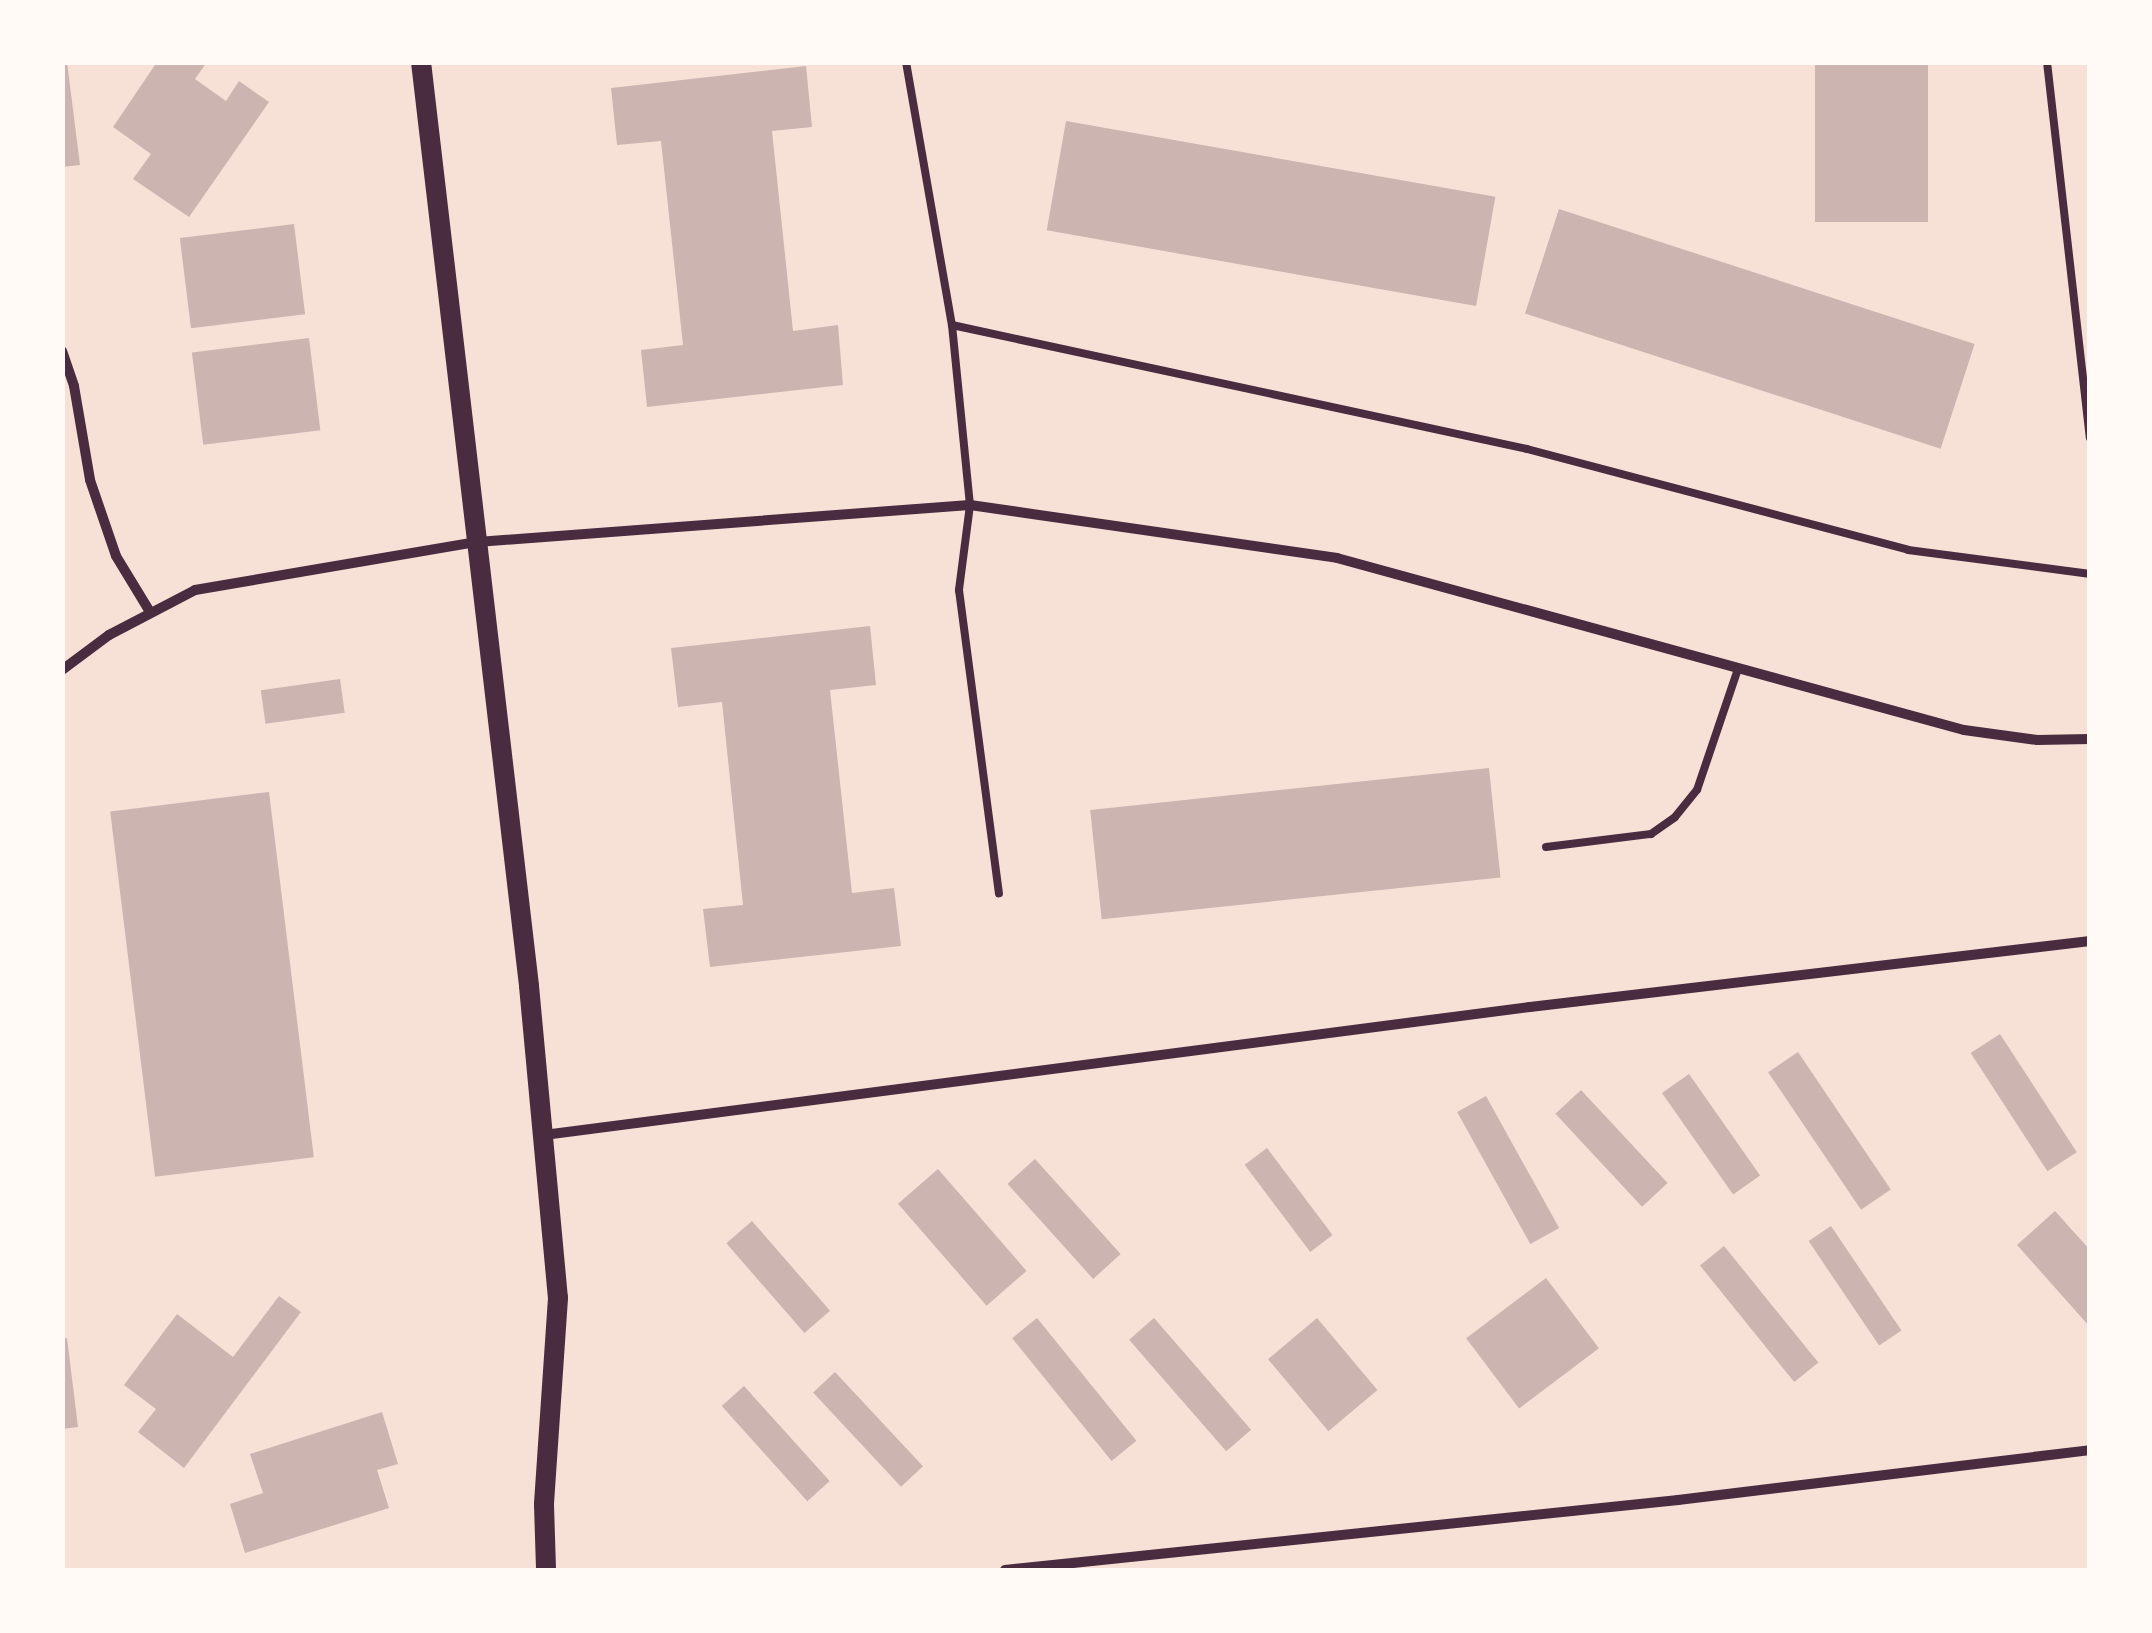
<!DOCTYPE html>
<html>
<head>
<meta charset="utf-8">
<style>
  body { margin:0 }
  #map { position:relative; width:2152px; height:1633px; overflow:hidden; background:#f7e1d7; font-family:Manrope,sans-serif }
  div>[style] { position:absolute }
  .building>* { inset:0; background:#ccb4b1; transform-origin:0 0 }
  .service>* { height:8px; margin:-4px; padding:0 4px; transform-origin:4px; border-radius:4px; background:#4a2c40 }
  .minor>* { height:10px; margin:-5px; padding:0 5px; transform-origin:5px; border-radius:5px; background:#4a2c40 }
  .secondary>* { height:20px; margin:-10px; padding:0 10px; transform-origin:10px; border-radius:10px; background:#4a2c40 }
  span { translate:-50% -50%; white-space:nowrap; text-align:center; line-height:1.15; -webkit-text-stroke:9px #fffaf5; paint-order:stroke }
  .frame { position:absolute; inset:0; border:65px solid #fffaf5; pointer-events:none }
</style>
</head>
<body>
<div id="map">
  <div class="building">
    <i style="clip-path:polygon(62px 62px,67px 62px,80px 165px,62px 167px)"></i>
    <i style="clip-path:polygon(157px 62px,207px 62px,195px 79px,226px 101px,239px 81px,269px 102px,189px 217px,133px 179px,151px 154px,113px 127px)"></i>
    <i style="left:1815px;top:62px;width:113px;height:160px"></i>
    <i style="clip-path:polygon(806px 66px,812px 127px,772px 131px,793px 331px,838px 325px,843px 385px,647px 407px,641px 350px,683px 345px,661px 141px,617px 145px,611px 88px)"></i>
    <i style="left:1066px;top:121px;width:436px;height:111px;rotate:10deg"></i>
    <i style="left:1559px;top:209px;width:437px;height:110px;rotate:18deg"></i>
    <i style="left:294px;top:224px;width:91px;height:115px;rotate:83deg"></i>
    <i style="left:309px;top:338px;width:93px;height:118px;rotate:83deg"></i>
    <i style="clip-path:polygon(870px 626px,876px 685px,830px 690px,852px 893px,894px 888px,901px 946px,710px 967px,703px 909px,743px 905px,722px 702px,678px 707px,671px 648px)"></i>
    <i style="left:340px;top:679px;width:34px;height:80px;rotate:82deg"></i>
    <i style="left:1489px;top:768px;width:110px;height:401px;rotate:84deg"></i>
    <i style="left:269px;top:792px;width:368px;height:160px;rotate:83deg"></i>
    <i style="left:2000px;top:1034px;width:141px;height:35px;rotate:57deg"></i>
    <i style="left:1798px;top:1052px;width:166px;height:36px;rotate:56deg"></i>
    <i style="left:1689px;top:1074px;width:124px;height:33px;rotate:55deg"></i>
    <i style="left:1581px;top:1090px;width:127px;height:35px;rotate:47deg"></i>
    <i style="left:1486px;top:1096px;width:151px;height:33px;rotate:61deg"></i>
    <i style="left:1267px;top:1148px;width:109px;height:28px;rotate:53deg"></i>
    <i style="left:1035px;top:1159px;width:128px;height:37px;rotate:48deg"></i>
    <i style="left:938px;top:1169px;width:135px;height:53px;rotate:49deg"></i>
    <i style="clip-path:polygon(2055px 1211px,2090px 1250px,2090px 1327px,2017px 1245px)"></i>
    <i style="left:752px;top:1221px;width:119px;height:34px;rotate:49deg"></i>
    <i style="left:1831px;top:1226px;width:126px;height:27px;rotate:56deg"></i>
    <i style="left:1724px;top:1246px;width:150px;height:31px;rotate:51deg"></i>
    <i style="left:1546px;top:1278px;width:88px;height:100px;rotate:53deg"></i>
    <i style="clip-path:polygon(279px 1296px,301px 1312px,184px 1468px,138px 1432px,156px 1409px,124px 1385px,177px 1314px,233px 1357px)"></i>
    <i style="left:1037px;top:1318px;width:158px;height:32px;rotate:51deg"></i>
    <i style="left:1154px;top:1318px;width:148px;height:33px;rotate:49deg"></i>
    <i style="left:1317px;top:1318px;width:94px;height:64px;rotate:50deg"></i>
    <i style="clip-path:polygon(67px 1338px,78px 1427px,62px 1429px,62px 1339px)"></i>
    <i style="left:835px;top:1372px;width:129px;height:30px;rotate:47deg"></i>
    <i style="left:744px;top:1386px;width:128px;height:30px;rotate:48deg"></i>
    <i style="clip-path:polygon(382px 1412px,398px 1464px,377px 1470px,389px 1508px,245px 1553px,230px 1504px,263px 1493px,250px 1454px)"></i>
  </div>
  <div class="service">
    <i style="left:906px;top:62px;width:267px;rotate:80.1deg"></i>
    <i style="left:952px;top:325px;width:181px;rotate:84.3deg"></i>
    <i style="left:970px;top:505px;width:86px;rotate:97.4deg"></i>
    <i style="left:959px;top:590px;width:306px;rotate:82.5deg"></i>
    <i style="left:2047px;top:62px;width:378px;rotate:83.5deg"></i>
    <i style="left:952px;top:325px;width:588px;rotate:12.17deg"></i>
    <i style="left:1527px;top:449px;width:394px;rotate:14.8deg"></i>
    <i style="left:1908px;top:550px;width:184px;rotate:7.5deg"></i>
    <i style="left:1546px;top:847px;width:106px;rotate:-7.1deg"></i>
    <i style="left:1651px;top:834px;width:29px;rotate:-35deg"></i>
    <i style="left:1675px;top:817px;width:35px;rotate:-51deg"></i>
    <i style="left:1697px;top:790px;width:128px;rotate:-71.3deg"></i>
  </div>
  <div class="minor">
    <i style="left:62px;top:351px;width:37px;rotate:71deg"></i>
    <i style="left:74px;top:386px;width:95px;rotate:80.3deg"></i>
    <i style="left:90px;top:480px;width:80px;rotate:71.1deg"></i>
    <i style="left:116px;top:556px;width:66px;rotate:58.7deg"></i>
    <i style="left:62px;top:670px;width:59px;rotate:-36.7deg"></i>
    <i style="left:109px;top:635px;width:97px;rotate:-27.6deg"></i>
    <i style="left:195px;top:590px;width:286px;rotate:-9.7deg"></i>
    <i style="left:477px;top:542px;width:494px;rotate:-4.3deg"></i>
    <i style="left:970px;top:505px;width:371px;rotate:8.2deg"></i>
    <i style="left:1337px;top:558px;width:650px;rotate:15.34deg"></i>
    <i style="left:1964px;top:730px;width:74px;rotate:7.8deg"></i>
    <i style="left:2037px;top:740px;width:53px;rotate:-1.1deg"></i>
    <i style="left:544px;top:1135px;width:994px;rotate:-7.4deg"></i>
    <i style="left:1530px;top:1007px;width:564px;rotate:-6.72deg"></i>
    <i style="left:1005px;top:1570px;width:677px;rotate:-5.94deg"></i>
    <i style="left:1678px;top:1500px;width:415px;rotate:-6.9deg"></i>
  </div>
  <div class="secondary">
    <i style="left:421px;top:62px;width:930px;rotate:83.33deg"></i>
    <i style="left:529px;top:986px;width:313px;rotate:84.7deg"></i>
    <i style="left:558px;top:1298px;width:207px;rotate:93.9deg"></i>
    <i style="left:544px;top:1505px;width:65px;rotate:88.2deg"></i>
  </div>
  <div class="frame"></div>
</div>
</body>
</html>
